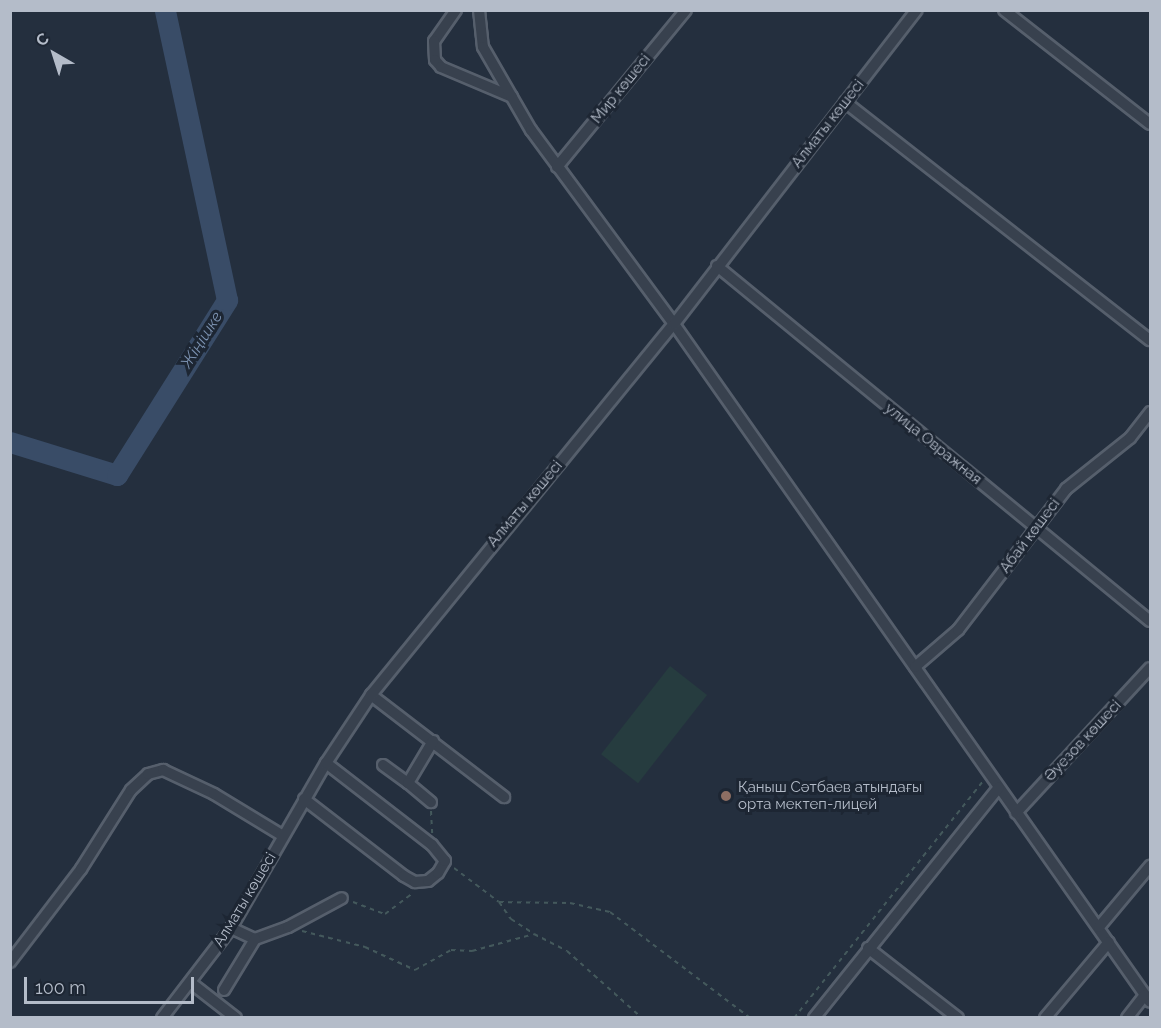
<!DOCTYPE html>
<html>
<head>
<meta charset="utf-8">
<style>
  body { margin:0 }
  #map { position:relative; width:1161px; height:1028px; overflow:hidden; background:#242f3e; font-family:Raleway,sans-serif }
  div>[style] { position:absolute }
  .green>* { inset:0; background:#263c3f; transform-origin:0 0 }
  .river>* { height:21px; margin:-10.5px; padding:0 10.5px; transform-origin:10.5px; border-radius:10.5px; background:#394c67 }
  .path>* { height:2px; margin-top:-1px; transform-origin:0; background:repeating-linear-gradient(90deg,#44595c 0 4.5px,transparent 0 9px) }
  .roads { filter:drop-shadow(2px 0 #565f6c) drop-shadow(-2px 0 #565f6c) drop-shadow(0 2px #565f6c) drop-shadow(0 -2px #565f6c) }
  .minor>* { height:10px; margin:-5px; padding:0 5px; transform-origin:5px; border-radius:5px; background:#38414e }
  .dots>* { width:16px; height:16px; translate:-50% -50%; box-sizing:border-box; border:3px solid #1d2633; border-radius:50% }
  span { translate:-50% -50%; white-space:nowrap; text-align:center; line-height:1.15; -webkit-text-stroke:6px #1d2633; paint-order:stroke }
  .street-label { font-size:15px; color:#b4bcc9 }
  .poi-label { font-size:15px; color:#b4bcc9 }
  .left { translate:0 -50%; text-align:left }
  .water-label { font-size:16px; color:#7c92b1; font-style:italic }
  .frame { position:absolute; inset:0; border:12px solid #b4bcc9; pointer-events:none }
  .north { position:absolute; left:24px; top:24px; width:60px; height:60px; -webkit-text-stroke:4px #1d2633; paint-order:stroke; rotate:321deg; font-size:16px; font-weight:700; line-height:24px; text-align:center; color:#b4bcc9 }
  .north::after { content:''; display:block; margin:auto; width:21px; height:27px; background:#b4bcc9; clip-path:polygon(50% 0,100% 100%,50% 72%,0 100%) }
  .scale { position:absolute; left:24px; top:977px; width:170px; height:27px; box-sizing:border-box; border:3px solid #b4bcc9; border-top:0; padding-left:8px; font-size:18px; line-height:21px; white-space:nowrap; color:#b4bcc9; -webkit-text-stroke:4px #1d2633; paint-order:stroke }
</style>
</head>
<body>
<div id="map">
  <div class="green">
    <i style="left:670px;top:666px;width:47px;height:112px;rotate:38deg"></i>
  </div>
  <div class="river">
    <i style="left:10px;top:442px;width:112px;rotate:17.1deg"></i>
    <i style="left:117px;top:475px;width:207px;rotate:-57.8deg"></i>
    <i style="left:227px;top:300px;width:297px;rotate:-102.1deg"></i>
  </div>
  <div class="path">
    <i style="left:431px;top:811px;width:22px;rotate:87deg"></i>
    <i style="left:454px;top:868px;width:56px;rotate:37.1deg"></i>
    <i style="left:499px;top:902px;width:71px;rotate:0.8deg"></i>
    <i style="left:570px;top:903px;width:41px;rotate:12.7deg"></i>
    <i style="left:610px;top:912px;width:176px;rotate:37.1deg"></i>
    <i style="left:353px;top:902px;width:34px;rotate:21deg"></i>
    <i style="left:385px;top:914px;width:35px;rotate:-37deg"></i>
    <i style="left:499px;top:902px;width:21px;rotate:55deg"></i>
    <i style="left:511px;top:919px;width:27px;rotate:33deg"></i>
    <i style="left:302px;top:931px;width:65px;rotate:14.3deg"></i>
    <i style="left:365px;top:947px;width:55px;rotate:24.7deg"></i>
    <i style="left:415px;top:970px;width:41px;rotate:-29.1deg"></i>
    <i style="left:451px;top:950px;width:21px;rotate:3deg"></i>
    <i style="left:472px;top:951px;width:64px;rotate:-15.3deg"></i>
    <i style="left:534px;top:934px;width:37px;rotate:27deg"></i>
    <i style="left:567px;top:951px;width:101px;rotate:41.8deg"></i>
    <i style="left:794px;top:1018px;width:303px;rotate:-51.4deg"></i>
  </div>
  <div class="roads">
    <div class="minor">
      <i style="left:456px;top:10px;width:38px;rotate:125deg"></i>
      <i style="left:434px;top:41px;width:19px;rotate:87deg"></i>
      <i style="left:435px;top:60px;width:9px;rotate:49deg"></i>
      <i style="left:441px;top:67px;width:77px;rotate:22.9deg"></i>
      <i style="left:479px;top:10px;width:37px;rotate:84deg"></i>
      <i style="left:483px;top:47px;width:96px;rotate:60deg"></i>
      <i style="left:531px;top:130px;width:241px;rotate:53.6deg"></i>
      <i style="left:674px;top:324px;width:828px;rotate:54.93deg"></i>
      <i style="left:1004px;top:10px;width:185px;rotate:38deg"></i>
      <i style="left:845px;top:102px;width:387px;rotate:38deg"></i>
      <i style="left:557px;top:167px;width:203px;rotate:-50.6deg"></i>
      <i style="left:717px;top:266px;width:560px;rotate:39.35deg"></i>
      <i style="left:915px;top:667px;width:57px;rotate:-40.7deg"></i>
      <i style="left:958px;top:630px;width:178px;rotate:-52.5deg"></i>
      <i style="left:1066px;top:489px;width:82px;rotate:-38.6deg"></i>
      <i style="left:1130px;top:438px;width:33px;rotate:-52deg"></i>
      <i style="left:371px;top:695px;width:168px;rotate:37.5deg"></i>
      <i style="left:383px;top:765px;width:31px;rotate:36deg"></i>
      <i style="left:408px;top:783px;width:49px;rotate:-59.2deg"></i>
      <i style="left:408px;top:783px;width:30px;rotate:40deg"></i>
      <i style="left:304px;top:799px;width:126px;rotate:37.6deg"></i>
      <i style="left:404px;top:876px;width:13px;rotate:29deg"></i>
      <i style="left:415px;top:882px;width:13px;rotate:-4deg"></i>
      <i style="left:428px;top:881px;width:13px;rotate:-39deg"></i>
      <i style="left:438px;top:873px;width:14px;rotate:-60deg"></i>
      <i style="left:445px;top:861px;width:21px;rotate:-129deg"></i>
      <i style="left:432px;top:845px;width:134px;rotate:-142.3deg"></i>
      <i style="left:1016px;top:813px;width:197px;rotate:-47.3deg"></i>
      <i style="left:1099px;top:927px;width:80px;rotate:-50.1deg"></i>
      <i style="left:231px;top:928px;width:26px;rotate:25deg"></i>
      <i style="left:255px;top:939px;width:35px;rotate:-20deg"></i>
      <i style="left:288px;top:927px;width:61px;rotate:-28.2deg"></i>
      <i style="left:868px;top:948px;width:114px;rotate:37.9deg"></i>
      <i style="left:10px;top:962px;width:117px;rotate:-52.6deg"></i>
      <i style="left:81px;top:869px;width:93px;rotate:-57.7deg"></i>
      <i style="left:131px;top:790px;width:23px;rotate:-43deg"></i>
      <i style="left:148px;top:774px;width:16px;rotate:-15deg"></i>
      <i style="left:163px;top:770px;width:56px;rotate:25.2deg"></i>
      <i style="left:214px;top:794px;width:81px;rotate:31.3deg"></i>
      <i style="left:191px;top:983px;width:57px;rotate:37.9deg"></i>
      <i style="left:224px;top:990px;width:60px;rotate:-58.7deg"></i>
      <i style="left:162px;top:1018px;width:113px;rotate:-52.5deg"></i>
      <i style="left:231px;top:928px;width:190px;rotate:-60.1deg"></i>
      <i style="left:326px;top:763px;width:82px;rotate:-56.5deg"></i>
      <i style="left:371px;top:695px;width:479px;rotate:-50.8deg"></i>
      <i style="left:674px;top:324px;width:397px;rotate:-52.3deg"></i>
      <i style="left:814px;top:1018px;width:295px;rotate:-51.3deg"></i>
      <i style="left:1045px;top:1018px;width:99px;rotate:-49.9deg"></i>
      <i style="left:1127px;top:1018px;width:29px;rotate:-52deg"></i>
    </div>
  </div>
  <div class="dots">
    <i style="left:726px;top:796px;background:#8d6e63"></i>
  </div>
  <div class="street-label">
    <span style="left:621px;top:89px;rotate:-51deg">Мир көшесі</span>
    <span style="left:828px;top:124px;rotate:-52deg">Алматы көшесі</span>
    <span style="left:933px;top:444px;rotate:39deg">улица Овражная</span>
    <span style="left:525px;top:504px;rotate:-50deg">Алматы көшесі</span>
    <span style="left:1030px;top:536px;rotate:-53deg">Абай көшесі</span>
    <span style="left:1083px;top:741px;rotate:-47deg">Әуезов көшесі</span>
    <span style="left:245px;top:900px;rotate:-59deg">Алматы көшесі</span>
  </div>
  <div class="poi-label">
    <span class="left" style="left:738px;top:796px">Қаныш Сәтбаев атындағы<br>орта мектеп-лицей</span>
  </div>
  <div class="water-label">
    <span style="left:202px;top:340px;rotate:-58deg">Жіңішке</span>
  </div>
  <div class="frame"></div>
  <div class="north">С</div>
  <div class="scale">100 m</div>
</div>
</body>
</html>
